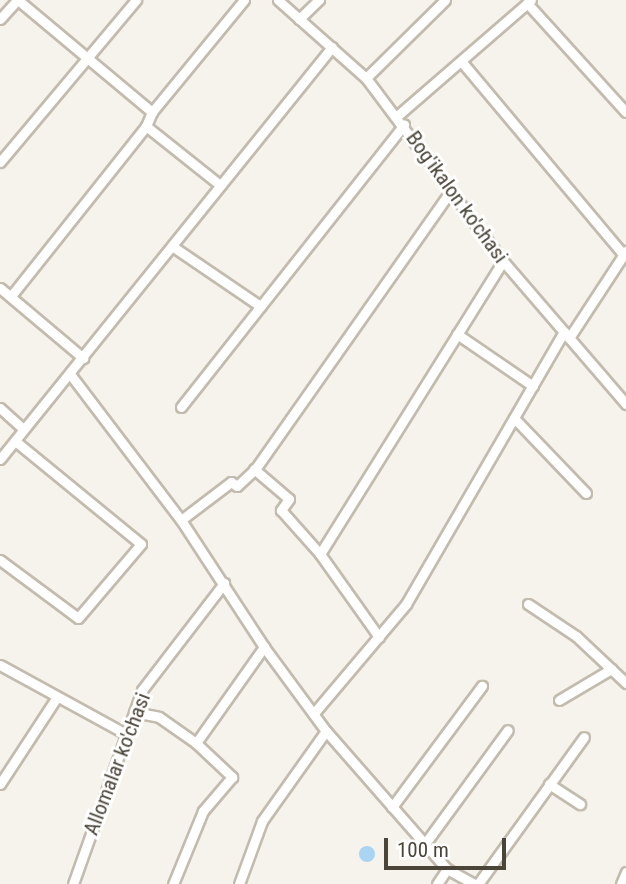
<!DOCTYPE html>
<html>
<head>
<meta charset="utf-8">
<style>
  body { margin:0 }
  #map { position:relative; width:626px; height:884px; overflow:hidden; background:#f6f3ec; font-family:"Roboto Condensed",sans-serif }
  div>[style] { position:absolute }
  .water>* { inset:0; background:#a9d4f2 }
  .round { border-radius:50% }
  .roads { filter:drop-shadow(2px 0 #c2bbae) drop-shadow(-2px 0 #c2bbae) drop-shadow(0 2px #c2bbae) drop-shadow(0 -2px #c2bbae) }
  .minor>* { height:9px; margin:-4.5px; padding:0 4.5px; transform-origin:4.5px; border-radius:4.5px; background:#fff }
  span { translate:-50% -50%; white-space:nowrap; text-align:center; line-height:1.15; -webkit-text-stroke:6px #fff; paint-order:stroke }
  .street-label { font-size:21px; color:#4b4439 }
  .scale { position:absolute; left:384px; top:838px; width:122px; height:32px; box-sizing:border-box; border:4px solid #4b4439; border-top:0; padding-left:9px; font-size:21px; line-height:24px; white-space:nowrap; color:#4b4439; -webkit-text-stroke:5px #fff; paint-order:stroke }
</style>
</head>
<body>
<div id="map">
  <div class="water">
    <i class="round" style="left:359px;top:846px;width:16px;height:16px"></i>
  </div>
  <div class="roads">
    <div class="minor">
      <i style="left:18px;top:0;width:175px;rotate:39.9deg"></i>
      <i style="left:152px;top:112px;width:15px;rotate:113deg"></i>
      <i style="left:146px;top:126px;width:95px;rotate:38.6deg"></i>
      <i style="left:278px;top:0;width:118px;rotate:41.6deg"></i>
      <i style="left:366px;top:78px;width:229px;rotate:53.2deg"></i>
      <i style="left:503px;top:261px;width:189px;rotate:49.3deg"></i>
      <i style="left:527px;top:3px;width:147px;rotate:47.8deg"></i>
      <i style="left:0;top:19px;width:25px;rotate:-48deg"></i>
      <i style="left:299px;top:19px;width:28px;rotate:-44deg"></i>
      <i style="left:461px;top:61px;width:253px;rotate:50deg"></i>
      <i style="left:366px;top:78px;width:111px;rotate:-44.6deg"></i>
      <i style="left:152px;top:112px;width:145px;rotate:-50.6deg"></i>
      <i style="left:397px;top:116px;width:177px;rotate:-40.9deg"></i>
      <i style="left:0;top:162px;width:212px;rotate:-50deg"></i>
      <i style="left:172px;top:246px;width:107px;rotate:34.3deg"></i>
      <i style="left:0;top:288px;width:109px;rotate:40.1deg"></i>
      <i style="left:11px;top:296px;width:217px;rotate:-51.5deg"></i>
      <i style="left:457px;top:334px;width:92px;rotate:34.4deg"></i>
      <i style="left:569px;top:338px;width:104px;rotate:-56.8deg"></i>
      <i style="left:70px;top:374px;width:183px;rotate:52.8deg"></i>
      <i style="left:181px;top:520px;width:152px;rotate:56.8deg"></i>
      <i style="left:264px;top:647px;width:104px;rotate:53.6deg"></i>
      <i style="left:326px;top:731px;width:184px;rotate:48.8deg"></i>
      <i style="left:447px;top:869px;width:31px;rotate:29deg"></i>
      <i style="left:181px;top:407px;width:360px;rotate:-51.7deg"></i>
      <i style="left:0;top:408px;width:31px;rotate:42deg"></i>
      <i style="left:514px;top:418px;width:104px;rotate:46.2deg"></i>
      <i style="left:0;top:459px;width:529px;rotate:-51.14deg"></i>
      <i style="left:254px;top:469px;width:46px;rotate:40.6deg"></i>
      <i style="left:289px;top:499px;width:14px;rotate:126deg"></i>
      <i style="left:281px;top:510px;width:59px;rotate:48.4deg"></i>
      <i style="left:181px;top:520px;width:63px;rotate:-37.2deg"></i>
      <i style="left:231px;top:482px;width:7px;rotate:34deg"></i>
      <i style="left:237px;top:486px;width:26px;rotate:-43deg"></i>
      <i style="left:256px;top:468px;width:337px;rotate:-54.9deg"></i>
      <i style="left:0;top:560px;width:97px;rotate:36.6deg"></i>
      <i style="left:78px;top:618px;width:97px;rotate:-49.6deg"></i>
      <i style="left:141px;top:544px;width:163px;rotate:-140.7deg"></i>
      <i style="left:528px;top:604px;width:58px;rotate:33.7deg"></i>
      <i style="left:576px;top:636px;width:69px;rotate:43.2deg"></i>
      <i style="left:379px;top:637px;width:102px;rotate:-125.4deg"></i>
      <i style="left:320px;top:554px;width:345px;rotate:-58deg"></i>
      <i style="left:0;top:665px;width:144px;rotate:28.7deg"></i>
      <i style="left:559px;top:700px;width:61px;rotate:-30.8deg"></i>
      <i style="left:134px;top:712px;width:25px;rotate:11deg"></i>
      <i style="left:159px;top:717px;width:45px;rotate:35.1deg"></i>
      <i style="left:196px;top:743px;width:50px;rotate:43.4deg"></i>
      <i style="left:232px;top:777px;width:45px;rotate:130.5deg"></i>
      <i style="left:203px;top:811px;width:79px;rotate:112.3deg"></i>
      <i style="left:314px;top:713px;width:143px;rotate:-49.8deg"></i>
      <i style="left:406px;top:604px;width:315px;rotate:-59.9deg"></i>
      <i style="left:196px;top:743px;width:118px;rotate:-54.7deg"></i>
      <i style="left:0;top:784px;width:104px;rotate:-56.8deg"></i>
      <i style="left:549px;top:784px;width:37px;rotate:33deg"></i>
      <i style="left:392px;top:807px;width:151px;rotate:-53.4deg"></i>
      <i style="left:424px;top:845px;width:142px;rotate:-53.9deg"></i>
      <i style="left:73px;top:884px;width:206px;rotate:-70.4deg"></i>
      <i style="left:142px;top:690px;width:135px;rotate:-52.5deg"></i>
      <i style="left:239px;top:884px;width:67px;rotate:-69.9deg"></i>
      <i style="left:262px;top:821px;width:110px;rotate:-54.6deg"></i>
      <i style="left:437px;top:884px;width:18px;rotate:-56deg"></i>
      <i style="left:478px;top:884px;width:181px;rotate:-54.2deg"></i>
      <i style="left:621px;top:884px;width:13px;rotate:-67deg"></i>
    </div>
  </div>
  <div class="street-label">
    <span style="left:457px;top:197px;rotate:54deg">Bog'ikalon ko'chasi</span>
    <span style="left:117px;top:764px;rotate:-69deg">Allomalar ko'chasi</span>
  </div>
  <div class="scale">100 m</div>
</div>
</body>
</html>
